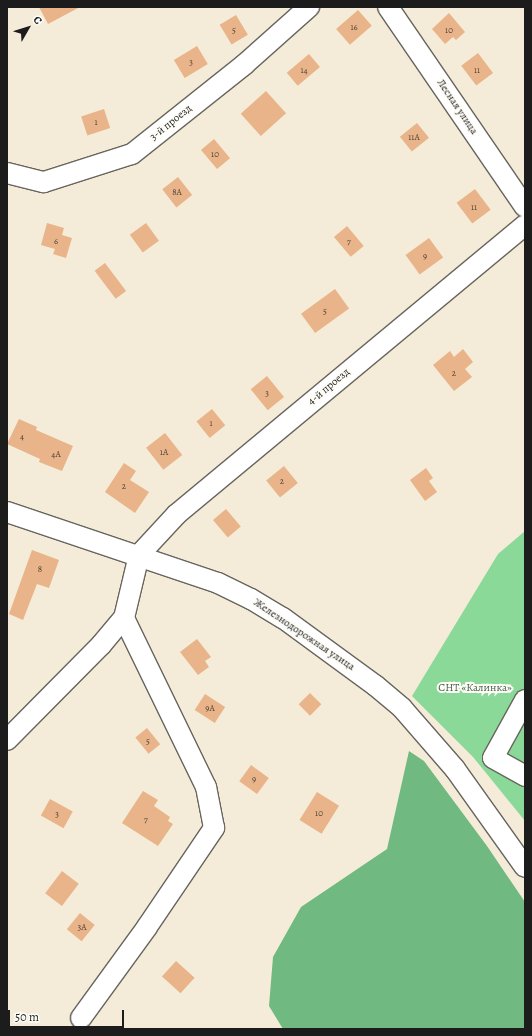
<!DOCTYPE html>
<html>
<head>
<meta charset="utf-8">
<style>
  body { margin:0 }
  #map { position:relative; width:532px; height:1036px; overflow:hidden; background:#f4ecd8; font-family:Alegreya,serif }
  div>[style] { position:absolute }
  .green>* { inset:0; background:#8bd998 }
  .forest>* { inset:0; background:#70b980 }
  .building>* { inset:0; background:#e9b489; transform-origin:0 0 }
  .roads { filter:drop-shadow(1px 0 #68655e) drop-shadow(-1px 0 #68655e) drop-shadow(0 1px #68655e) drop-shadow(0 -1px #68655e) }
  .minor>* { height:20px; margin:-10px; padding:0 10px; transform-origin:10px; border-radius:10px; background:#fff }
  span { translate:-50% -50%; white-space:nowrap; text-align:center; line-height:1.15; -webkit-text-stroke:4px #fdfcf7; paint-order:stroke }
  .number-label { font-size:9px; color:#4f4237 }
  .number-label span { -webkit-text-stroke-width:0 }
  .street-label { font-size:11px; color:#1c1c1c }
  .park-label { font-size:11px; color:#435e47 }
  .frame { position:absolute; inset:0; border:8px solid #1c1c1c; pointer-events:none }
  .north { position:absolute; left:8px; top:8px; width:40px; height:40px; -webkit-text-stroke:3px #fdfcf7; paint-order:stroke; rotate:51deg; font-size:11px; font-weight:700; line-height:16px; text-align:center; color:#1c1c1c }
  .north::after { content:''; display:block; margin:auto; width:14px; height:18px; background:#1c1c1c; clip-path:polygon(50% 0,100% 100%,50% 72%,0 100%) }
  .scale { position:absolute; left:8px; top:1010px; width:116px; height:18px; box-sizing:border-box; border:2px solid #1c1c1c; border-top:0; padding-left:5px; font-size:12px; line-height:14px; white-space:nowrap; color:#1c1c1c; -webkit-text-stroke:3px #fdfcf7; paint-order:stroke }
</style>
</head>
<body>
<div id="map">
  <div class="green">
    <i style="clip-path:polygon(525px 531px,525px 821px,473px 757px,412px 696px,498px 554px)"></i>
  </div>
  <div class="forest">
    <i style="clip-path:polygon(409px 751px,424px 761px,487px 846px,525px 902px,525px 1029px,283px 1029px,269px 1006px,273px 957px,301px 907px,387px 849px)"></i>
  </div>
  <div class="building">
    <i style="clip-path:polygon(39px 7px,80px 7px,48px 24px)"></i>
    <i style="left:358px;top:10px;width:21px;height:29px;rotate:49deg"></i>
    <i style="clip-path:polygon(449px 13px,465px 32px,456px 40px,453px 37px,445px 44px,432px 29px)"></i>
    <i style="left:236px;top:15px;width:23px;height:19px;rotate:59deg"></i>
    <i style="left:197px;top:46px;width:21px;height:27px;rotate:59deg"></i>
    <i style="left:478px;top:53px;width:25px;height:21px;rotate:53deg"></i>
    <i style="left:309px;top:54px;width:17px;height:29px;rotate:50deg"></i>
    <i style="left:266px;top:91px;width:30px;height:34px;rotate:48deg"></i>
    <i style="left:104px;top:109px;width:20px;height:24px;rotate:72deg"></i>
    <i style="left:417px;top:123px;width:19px;height:22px;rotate:51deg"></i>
    <i style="left:214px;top:139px;width:25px;height:17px;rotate:50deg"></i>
    <i style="left:178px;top:177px;width:23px;height:20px;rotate:52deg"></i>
    <i style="left:475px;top:189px;width:26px;height:23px;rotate:53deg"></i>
    <i style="clip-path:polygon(47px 223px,64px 228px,62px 235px,72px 238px,66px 258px,53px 254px,55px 249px,41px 245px)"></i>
    <i style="left:146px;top:223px;width:22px;height:20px;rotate:54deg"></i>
    <i style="left:347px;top:226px;width:26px;height:17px;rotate:50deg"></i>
    <i style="left:429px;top:238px;width:24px;height:29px;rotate:54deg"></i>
    <i style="left:105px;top:263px;width:35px;height:13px;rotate:53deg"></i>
    <i style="left:335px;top:289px;width:24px;height:42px;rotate:54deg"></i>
    <i style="clip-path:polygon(463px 349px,473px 362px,465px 369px,472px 377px,454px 391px,433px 365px,450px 351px,454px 357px)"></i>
    <i style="left:267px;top:376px;width:27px;height:21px;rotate:51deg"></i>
    <i style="left:212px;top:409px;width:21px;height:20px;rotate:51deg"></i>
    <i style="clip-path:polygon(19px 419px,37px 427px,36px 430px,73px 446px,62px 471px,39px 462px,40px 459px,7px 444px)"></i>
    <i style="left:165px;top:433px;width:28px;height:24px;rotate:52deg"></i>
    <i style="clip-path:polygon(124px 463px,136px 471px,130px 480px,149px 492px,135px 513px,105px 492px)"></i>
    <i style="left:284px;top:466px;width:22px;height:23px;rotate:51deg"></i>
    <i style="clip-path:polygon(426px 468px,433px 478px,429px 481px,437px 492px,425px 501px,410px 480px)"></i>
    <i style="left:226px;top:509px;width:23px;height:17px;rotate:50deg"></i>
    <i style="clip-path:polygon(32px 550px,59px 560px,49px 588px,37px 584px,23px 620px,9px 614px)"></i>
    <i style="clip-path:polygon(197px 639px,211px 657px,205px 661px,209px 667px,198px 675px,180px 652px)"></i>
    <i style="left:310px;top:693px;width:16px;height:16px;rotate:45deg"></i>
    <i style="left:205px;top:694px;width:24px;height:19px;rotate:33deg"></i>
    <i style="left:147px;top:728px;width:21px;height:15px;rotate:51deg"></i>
    <i style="left:251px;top:765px;width:22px;height:20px;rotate:36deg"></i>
    <i style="clip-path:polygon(143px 791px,158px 800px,154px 806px,170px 817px,168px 821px,173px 824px,158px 846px,122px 823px)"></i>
    <i style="left:317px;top:792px;width:26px;height:33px;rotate:32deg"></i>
    <i style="left:50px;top:799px;width:26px;height:19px;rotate:29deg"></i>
    <i style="left:62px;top:871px;width:21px;height:28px;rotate:37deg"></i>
    <i style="left:80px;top:913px;width:19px;height:21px;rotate:39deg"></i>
    <i style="left:176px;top:961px;width:25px;height:21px;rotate:42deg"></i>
  </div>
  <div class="roads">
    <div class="minor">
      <i style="left:388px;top:7px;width:242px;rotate:55.6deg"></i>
      <i style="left:7px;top:173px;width:38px;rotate:14deg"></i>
      <i style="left:44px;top:182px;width:92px;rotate:-17.7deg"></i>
      <i style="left:132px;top:154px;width:144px;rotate:-38.5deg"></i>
      <i style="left:245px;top:64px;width:86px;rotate:-41.7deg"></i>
      <i style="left:7px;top:512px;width:223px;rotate:18.6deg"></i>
      <i style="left:218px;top:583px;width:37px;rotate:26deg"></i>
      <i style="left:251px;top:599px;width:37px;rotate:31deg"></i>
      <i style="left:283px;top:618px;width:115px;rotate:36.2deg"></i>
      <i style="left:376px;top:686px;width:34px;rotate:40deg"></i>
      <i style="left:402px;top:708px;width:81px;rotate:49deg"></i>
      <i style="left:455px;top:769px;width:120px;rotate:54.5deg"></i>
      <i style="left:525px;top:700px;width:66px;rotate:118.9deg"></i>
      <i style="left:493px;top:758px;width:37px;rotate:29deg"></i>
      <i style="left:7px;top:740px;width:134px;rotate:-45.3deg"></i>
      <i style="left:101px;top:645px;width:35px;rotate:-50deg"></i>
      <i style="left:81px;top:1018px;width:112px;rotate:-54deg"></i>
      <i style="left:147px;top:927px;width:120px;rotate:-55.9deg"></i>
      <i style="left:214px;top:828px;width:42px;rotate:-101deg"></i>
      <i style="left:206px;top:787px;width:188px;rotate:-115.9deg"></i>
      <i style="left:124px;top:618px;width:65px;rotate:-76.6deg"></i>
      <i style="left:139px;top:555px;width:56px;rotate:-47.2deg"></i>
      <i style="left:177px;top:514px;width:452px;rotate:-39.7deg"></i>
    </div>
  </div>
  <div class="number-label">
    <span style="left:354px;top:27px">16</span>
    <span style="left:234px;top:30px">5</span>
    <span style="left:449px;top:30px">10</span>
    <span style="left:191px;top:62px">3</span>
    <span style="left:304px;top:70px">14</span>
    <span style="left:477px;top:70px">11</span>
    <span style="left:96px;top:122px">1</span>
    <span style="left:414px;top:137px">11А</span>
    <span style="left:215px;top:154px">10</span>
    <span style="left:177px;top:192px">8А</span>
    <span style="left:474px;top:207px">11</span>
    <span style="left:56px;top:241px">6</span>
    <span style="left:349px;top:241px">7</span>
    <span style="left:425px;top:256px">9</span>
    <span style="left:325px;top:311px">5</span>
    <span style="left:454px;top:373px">2</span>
    <span style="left:267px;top:393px">3</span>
    <span style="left:211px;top:423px">1</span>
    <span style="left:22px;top:436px">4</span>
    <span style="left:164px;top:452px">1А</span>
    <span style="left:56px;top:454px">4А</span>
    <span style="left:282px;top:481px">2</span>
    <span style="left:124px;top:486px">2</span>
    <span style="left:40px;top:569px">8</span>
    <span style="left:210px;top:708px">9А</span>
    <span style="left:148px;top:741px">5</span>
    <span style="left:254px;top:779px">9</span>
    <span style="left:319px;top:813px">10</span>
    <span style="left:57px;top:814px">3</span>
    <span style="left:146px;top:819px">7</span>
    <span style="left:82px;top:927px">3А</span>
  </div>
  <div class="street-label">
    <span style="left:457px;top:107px;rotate:56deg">Лесная улица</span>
    <span style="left:171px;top:123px;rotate:-39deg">3-й проезд</span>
    <span style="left:329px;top:387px;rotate:-40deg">4-й проезд</span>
    <span style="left:304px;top:635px;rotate:34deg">Железнодорожная улица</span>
  </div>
  <div class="park-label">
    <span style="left:475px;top:688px">СНТ «Калинка»</span>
  </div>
  <div class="frame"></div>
  <div class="north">С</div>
  <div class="scale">50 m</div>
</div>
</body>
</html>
